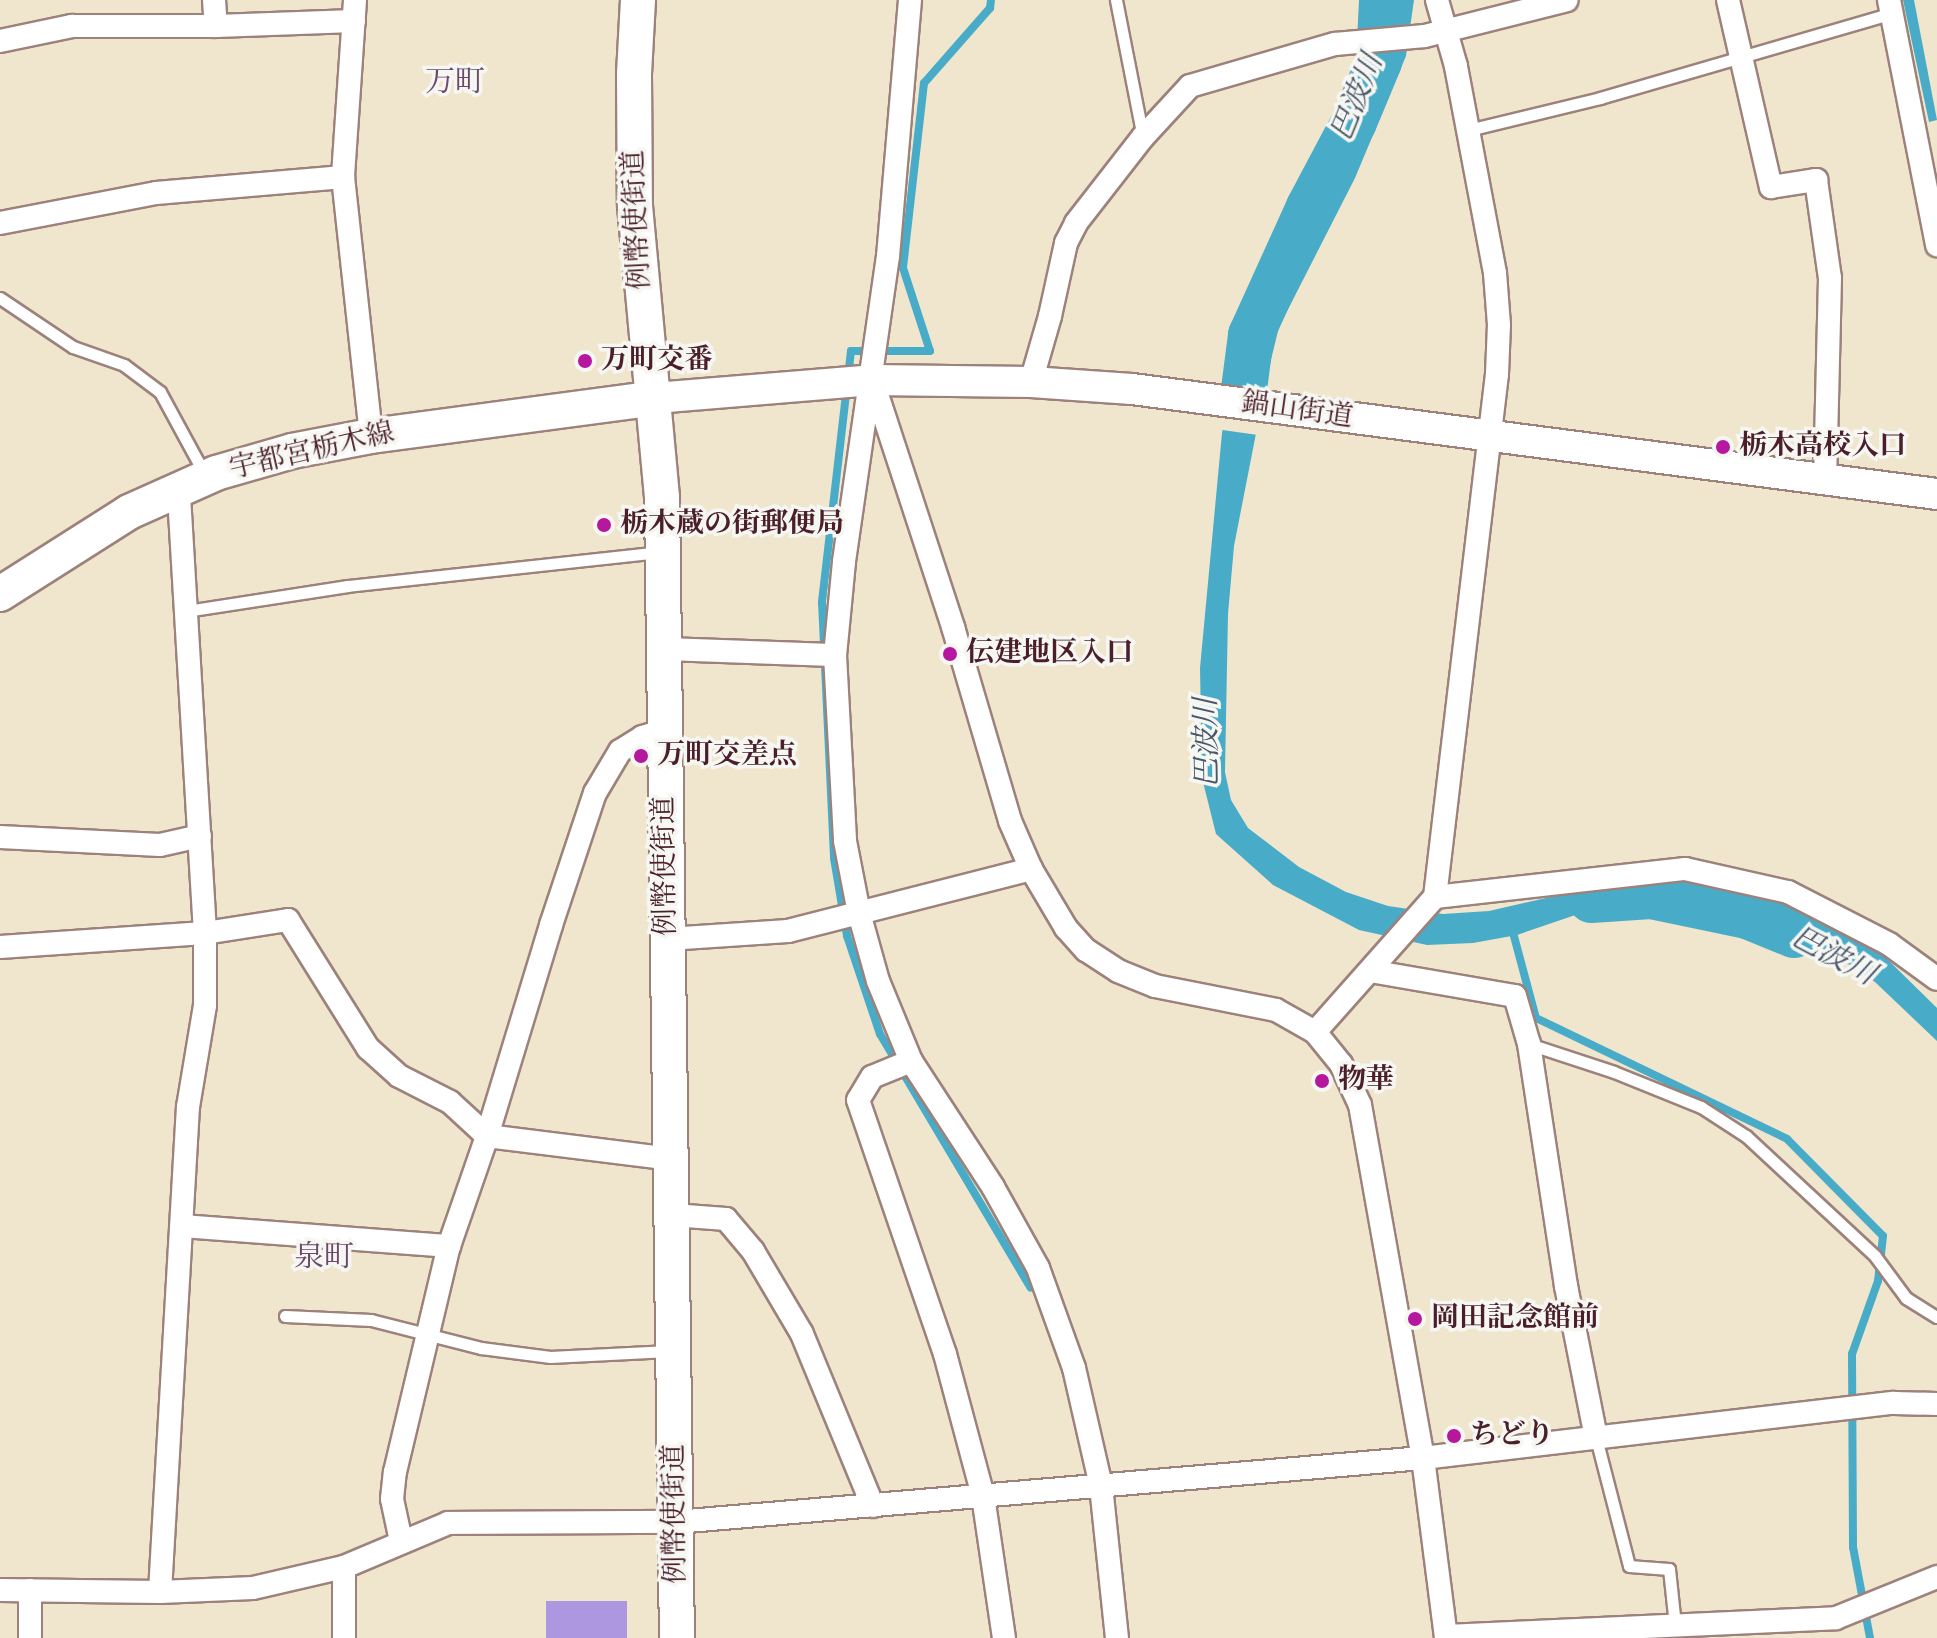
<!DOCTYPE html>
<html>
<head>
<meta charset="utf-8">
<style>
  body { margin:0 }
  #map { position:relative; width:1937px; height:1638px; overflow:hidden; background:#f0e6ce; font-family:Vollkorn,"Noto Serif JP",serif }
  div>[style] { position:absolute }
  .water>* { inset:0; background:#48acc8 }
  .pier>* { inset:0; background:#f0e6ce; transform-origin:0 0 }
  .stream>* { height:8px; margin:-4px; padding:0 4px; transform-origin:4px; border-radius:4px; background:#48acc8 }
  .river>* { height:46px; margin:-23px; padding:0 23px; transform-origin:23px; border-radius:23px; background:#48acc8 }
  .building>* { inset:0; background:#ac97e0; transform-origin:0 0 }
  .roads { filter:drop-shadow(2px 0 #9d827c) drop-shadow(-2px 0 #9d827c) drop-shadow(0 2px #9d827c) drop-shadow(0 -2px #9d827c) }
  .lane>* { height:11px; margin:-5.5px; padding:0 5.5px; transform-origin:5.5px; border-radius:5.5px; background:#fff }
  .street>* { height:22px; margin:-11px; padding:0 11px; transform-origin:11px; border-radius:11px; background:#fff }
  .secondary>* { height:30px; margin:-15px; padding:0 15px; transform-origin:15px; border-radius:15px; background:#fff }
  .primary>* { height:34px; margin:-17px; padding:0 17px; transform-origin:17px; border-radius:17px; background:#fff }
  .dots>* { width:22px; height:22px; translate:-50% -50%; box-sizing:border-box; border:4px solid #f6f6f2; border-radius:50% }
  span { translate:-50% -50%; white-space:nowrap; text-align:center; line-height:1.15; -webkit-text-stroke:7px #f6f6f2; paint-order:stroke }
  .street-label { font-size:28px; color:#4a1f2b }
  .poi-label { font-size:28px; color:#4a1f2b; font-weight:700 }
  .left { translate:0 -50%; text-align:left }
  .neighbourhood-label { font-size:30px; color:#6c496a }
  .water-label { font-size:30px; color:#49576a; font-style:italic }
</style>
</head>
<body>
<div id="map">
  <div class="water">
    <i style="clip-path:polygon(1391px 0,1414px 0,1406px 56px,1355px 178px,1279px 327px,1268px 372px,1234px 546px,1228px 614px,1225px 772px,1231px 800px,1248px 828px,1299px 867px,1346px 892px,1388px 906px,1443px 914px,1489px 911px,1630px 879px,1685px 874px,1743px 885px,1810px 914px,1881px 953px,1937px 1008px,1937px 1041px,1875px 982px,1842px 960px,1703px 900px,1661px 894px,1593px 909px,1517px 935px,1473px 943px,1427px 945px,1359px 930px,1273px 885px,1216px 834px,1202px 778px,1200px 668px,1222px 433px,1233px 360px,1253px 334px,1318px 189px,1331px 172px,1382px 54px)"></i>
    <i style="clip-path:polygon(1903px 0,1914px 0,1937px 120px,1929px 122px)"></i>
  </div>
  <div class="pier">
    <i style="left:1227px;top:372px;width:43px;height:58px;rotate:8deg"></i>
  </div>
  <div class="stream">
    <i style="left:991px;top:0;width:8px;rotate:97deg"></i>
    <i style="left:990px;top:8px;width:100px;rotate:131.3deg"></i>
    <i style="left:924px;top:83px;width:186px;rotate:96.5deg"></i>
    <i style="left:903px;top:268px;width:87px;rotate:72deg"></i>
    <i style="left:930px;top:351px;width:79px;rotate:180deg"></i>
    <i style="left:851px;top:351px;width:253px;rotate:96.6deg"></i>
    <i style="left:822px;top:602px;width:256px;rotate:87.3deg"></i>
    <i style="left:834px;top:858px;width:79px;rotate:80.5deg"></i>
    <i style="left:847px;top:936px;width:103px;rotate:71.4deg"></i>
    <i style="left:880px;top:1034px;width:295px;rotate:59.3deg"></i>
    <i style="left:1511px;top:925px;width:96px;rotate:75deg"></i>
    <i style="left:1536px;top:1018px;width:279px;rotate:25.7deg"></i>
    <i style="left:1787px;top:1139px;width:136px;rotate:45.3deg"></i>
    <i style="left:1883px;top:1236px;width:45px;rotate:96.3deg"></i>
    <i style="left:1878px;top:1281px;width:77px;rotate:109.6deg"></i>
    <i style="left:1852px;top:1354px;width:193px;rotate:89.7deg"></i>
    <i style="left:1853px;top:1547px;width:93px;rotate:79.4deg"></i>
  </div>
  <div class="river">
    <i style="left:1243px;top:397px;width:63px;rotate:-82.6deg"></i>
    <i style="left:1251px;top:335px;width:141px;rotate:-65.6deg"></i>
    <i style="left:1309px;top:207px;width:96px;rotate:-62.1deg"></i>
    <i style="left:1354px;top:122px;width:65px;rotate:-67.4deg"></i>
    <i style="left:1379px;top:62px;width:62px;rotate:-87.2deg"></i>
    <i style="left:1591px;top:900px;width:60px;rotate:-3.8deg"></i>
    <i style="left:1651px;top:896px;width:98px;rotate:11.8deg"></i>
    <i style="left:1747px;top:916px;width:51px;rotate:22deg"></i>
  </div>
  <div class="building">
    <i style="left:627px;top:1601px;width:37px;height:81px;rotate:90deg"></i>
  </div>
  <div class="roads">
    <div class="lane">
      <i style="left:1116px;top:0;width:140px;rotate:78.9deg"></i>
      <i style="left:1468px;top:130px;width:136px;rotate:-13.6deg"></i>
      <i style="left:1600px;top:98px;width:304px;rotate:-16.2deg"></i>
      <i style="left:0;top:298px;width:88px;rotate:33.9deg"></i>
      <i style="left:73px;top:347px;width:54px;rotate:19.4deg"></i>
      <i style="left:124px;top:365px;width:45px;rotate:36.9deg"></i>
      <i style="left:160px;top:392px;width:92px;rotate:61.5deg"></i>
      <i style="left:186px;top:611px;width:163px;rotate:-8.8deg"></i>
      <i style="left:347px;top:586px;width:313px;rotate:-6.2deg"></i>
      <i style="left:1529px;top:1044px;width:89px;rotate:18.2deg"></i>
      <i style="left:1614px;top:1072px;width:94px;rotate:21.9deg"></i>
      <i style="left:1701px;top:1107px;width:54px;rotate:32.8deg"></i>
      <i style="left:1746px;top:1136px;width:176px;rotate:42.9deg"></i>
      <i style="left:1875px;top:1256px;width:52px;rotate:53.6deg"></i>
      <i style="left:1906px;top:1298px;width:36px;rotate:32deg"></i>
      <i style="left:285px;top:1316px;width:86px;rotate:2.7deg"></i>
      <i style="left:371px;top:1320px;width:114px;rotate:14.3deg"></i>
      <i style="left:481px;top:1348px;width:70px;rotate:7.4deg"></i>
      <i style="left:550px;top:1357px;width:119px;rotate:-2.9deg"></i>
      <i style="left:1596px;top:1438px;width:132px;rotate:75.5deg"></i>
      <i style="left:1629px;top:1566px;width:40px;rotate:4.3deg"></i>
      <i style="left:1669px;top:1569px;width:56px;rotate:83.9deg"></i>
    </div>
    <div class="street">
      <i style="left:214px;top:0;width:26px;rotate:86deg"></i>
      <i style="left:355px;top:0;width:177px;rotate:93.9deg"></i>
      <i style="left:343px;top:177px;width:261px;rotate:83.8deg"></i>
      <i style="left:910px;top:0;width:257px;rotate:94.9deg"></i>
      <i style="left:888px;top:256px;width:309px;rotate:98.2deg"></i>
      <i style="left:844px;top:562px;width:93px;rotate:95.5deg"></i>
      <i style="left:835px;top:655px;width:186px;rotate:86.9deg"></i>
      <i style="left:845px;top:841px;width:73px;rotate:79deg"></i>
      <i style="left:859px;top:913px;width:71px;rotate:74.4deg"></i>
      <i style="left:878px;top:981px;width:87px;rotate:67.6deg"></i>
      <i style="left:911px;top:1061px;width:150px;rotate:56.9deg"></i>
      <i style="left:993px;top:1187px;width:93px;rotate:60.9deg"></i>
      <i style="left:1038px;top:1268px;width:106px;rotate:70.2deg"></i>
      <i style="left:1074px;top:1368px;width:121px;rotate:77.1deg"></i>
      <i style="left:1101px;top:1486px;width:153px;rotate:84deg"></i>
      <i style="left:1728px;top:0;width:192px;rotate:77.1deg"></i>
      <i style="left:1771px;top:187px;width:46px;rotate:-8.8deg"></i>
      <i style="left:1816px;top:180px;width:99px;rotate:81.9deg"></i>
      <i style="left:1830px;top:278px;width:202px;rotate:91.4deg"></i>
      <i style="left:1889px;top:0;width:250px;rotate:78.9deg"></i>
      <i style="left:0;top:41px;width:74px;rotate:-11.8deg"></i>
      <i style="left:72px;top:26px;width:144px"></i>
      <i style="left:216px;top:26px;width:138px;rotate:-2.1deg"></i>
      <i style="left:0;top:223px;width:159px;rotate:-10.9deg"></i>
      <i style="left:156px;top:193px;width:188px;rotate:-4.9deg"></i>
      <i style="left:1031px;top:382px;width:69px;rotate:-73.9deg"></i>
      <i style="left:1050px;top:316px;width:75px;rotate:-77.6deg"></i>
      <i style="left:1066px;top:243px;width:22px;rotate:-63deg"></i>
      <i style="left:1076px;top:223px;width:109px;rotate:-52.1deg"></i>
      <i style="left:1143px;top:137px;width:69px;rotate:-47.3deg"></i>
      <i style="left:1190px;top:86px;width:151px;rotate:-16.2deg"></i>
      <i style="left:1335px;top:44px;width:90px;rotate:-5.1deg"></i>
      <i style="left:1425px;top:36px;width:146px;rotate:-14.2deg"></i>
      <i style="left:874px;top:385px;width:255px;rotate:71.9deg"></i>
      <i style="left:953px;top:627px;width:202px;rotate:73.6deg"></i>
      <i style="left:1010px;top:821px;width:52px;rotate:66.4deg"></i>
      <i style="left:1031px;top:869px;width:69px;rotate:59.3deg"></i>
      <i style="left:1066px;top:928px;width:30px;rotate:48deg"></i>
      <i style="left:1086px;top:950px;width:38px;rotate:33deg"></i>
      <i style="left:1118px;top:971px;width:40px;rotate:22deg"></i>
      <i style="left:1155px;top:986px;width:123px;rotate:11.2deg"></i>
      <i style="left:1276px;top:1010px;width:45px;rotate:29.4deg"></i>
      <i style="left:1315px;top:1032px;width:41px;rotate:50.9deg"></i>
      <i style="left:1341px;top:1064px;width:45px;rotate:65.1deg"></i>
      <i style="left:1360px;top:1105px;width:359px;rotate:79.9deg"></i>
      <i style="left:1423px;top:1458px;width:181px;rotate:82.7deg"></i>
      <i style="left:663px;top:649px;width:172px;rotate:2deg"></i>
      <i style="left:0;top:837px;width:160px;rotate:2.9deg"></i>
      <i style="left:160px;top:845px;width:41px;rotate:-12.7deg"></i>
      <i style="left:1435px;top:897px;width:252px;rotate:-6.4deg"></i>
      <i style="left:1685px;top:869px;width:106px;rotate:12.6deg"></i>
      <i style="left:1788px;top:892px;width:114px;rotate:27.2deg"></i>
      <i style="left:1889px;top:944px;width:59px;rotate:36.1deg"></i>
      <i style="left:668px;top:939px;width:120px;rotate:-3.8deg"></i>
      <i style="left:788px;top:931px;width:251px;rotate:-14.3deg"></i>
      <i style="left:0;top:947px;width:205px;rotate:-3.9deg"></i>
      <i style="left:205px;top:933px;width:84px;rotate:-8.9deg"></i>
      <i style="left:288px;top:920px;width:151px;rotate:58deg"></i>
      <i style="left:368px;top:1048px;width:42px;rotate:42.1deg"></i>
      <i style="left:399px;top:1076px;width:57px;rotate:27deg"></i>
      <i style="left:450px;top:1102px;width:50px;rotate:42.6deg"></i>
      <i style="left:487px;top:1136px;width:185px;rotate:7.1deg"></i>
      <i style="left:1370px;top:971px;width:147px;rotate:9.8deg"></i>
      <i style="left:1515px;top:996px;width:50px;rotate:73.7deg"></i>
      <i style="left:1529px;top:1044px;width:245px;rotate:81.3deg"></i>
      <i style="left:1566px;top:1286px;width:155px;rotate:78.8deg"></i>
      <i style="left:1315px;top:1032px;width:181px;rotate:-48.4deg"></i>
      <i style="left:1435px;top:897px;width:527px;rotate:-83.24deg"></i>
      <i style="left:1497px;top:374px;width:49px;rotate:-87.7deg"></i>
      <i style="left:1499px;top:325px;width:52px;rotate:-94.4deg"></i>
      <i style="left:1495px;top:273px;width:211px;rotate:-100.7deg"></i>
      <i style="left:1456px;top:66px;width:69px;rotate:-106.1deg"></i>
      <i style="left:911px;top:1061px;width:42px;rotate:157.7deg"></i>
      <i style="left:872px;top:1077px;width:27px;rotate:121deg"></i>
      <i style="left:858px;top:1100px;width:268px;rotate:71.1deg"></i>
      <i style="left:945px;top:1354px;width:147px;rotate:75deg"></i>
      <i style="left:983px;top:1496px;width:144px;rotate:81.6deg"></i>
      <i style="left:673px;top:1215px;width:53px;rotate:4.3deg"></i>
      <i style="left:726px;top:1219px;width:42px;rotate:49.8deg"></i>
      <i style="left:753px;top:1251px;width:96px;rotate:59.4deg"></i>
      <i style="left:802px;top:1334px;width:186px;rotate:67.6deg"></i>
      <i style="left:183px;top:1226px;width:267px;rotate:4.3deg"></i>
      <i style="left:401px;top:1541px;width:43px;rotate:-102.1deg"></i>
      <i style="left:392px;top:1499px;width:27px;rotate:-84deg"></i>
      <i style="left:395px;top:1472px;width:232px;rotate:-76.6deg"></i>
      <i style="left:449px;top:1246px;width:116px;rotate:-70.9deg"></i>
      <i style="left:487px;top:1136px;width:220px;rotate:-73.1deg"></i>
      <i style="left:551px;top:925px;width:139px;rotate:-71.6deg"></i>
      <i style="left:595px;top:793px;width:49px;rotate:-59.2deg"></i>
      <i style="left:620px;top:751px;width:26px;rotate:-32deg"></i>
      <i style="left:642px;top:737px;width:22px;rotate:-16deg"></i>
      <i style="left:0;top:1590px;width:160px;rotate:0.7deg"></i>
      <i style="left:160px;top:1592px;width:93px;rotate:-2.5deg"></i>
      <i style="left:253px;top:1588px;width:93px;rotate:-13deg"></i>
      <i style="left:344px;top:1567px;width:113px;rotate:-22.9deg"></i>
      <i style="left:448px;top:1523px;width:228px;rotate:-0.3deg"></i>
      <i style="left:676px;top:1522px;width:750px;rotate:-4.9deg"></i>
      <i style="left:1423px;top:1458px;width:474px;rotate:-6.7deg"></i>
      <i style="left:1894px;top:1403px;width:43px;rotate:1.3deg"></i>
      <i style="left:160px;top:1592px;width:486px;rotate:-86.7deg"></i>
      <i style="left:188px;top:1107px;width:103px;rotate:-80.5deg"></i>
      <i style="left:205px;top:1005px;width:72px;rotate:-90deg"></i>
      <i style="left:205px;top:933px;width:445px;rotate:-93.4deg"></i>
      <i style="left:1446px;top:1636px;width:390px;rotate:-2.6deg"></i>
      <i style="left:1836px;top:1618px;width:109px;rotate:-22.1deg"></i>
      <i style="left:30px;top:1638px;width:48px;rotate:-90deg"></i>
      <i style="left:344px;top:1638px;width:71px;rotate:-90deg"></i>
    </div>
    <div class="secondary">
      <i style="left:655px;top:398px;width:218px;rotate:-4.7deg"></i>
      <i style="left:872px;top:380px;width:159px;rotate:0.7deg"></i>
      <i style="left:1031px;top:382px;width:101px;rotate:4deg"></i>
      <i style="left:1132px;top:389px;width:812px;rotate:7.43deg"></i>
    </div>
    <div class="primary">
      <i style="left:638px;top:0;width:75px;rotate:93.1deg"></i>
      <i style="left:634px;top:75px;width:131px;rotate:89.6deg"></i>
      <i style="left:635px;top:206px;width:293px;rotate:84.7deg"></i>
      <i style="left:662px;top:498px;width:1140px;rotate:89.25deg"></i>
      <i style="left:0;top:594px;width:153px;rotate:-32.4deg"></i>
      <i style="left:129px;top:512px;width:95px;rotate:-24.1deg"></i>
      <i style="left:216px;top:473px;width:79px;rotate:-16.1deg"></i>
      <i style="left:292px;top:451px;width:80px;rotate:-10.8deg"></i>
      <i style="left:371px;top:436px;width:287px;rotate:-7.6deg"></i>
    </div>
  </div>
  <div class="dots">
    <i style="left:585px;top:361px;background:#b5179e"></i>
    <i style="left:1723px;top:447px;background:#b5179e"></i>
    <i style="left:604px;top:525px;background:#b5179e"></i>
    <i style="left:950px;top:654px;background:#b5179e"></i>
    <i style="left:641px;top:756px;background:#b5179e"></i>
    <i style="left:1322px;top:1081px;background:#b5179e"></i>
    <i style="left:1415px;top:1319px;background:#b5179e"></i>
    <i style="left:1454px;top:1436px;background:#b5179e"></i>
  </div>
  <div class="street-label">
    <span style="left:638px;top:220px;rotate:-93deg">例幣使街道</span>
    <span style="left:1297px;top:411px;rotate:8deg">鍋山街道</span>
    <span style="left:312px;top:452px;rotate:-13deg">宇都宮栃木線</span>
    <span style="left:666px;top:866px;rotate:-91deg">例幣使街道</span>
    <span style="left:676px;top:1514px;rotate:-91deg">例幣使街道</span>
  </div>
  <div class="poi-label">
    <span class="left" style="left:601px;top:361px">万町交番</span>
    <span class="left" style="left:1739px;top:447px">栃木高校入口</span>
    <span class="left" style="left:620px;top:525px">栃木蔵の街郵便局</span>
    <span class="left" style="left:966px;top:654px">伝建地区入口</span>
    <span class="left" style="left:657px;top:756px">万町交差点</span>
    <span class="left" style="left:1338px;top:1081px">物華</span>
    <span class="left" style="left:1431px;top:1319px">岡田記念館前</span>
    <span class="left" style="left:1470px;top:1436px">ちどり</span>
  </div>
  <div class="neighbourhood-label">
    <span style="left:455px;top:83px">万町</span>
    <span style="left:324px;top:1258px">泉町</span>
  </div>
  <div class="water-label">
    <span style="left:1358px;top:98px;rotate:-68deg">巴波川</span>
    <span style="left:1208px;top:743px;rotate:-91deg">巴波川</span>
    <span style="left:1833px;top:957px;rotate:28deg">巴波川</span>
  </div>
</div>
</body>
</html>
